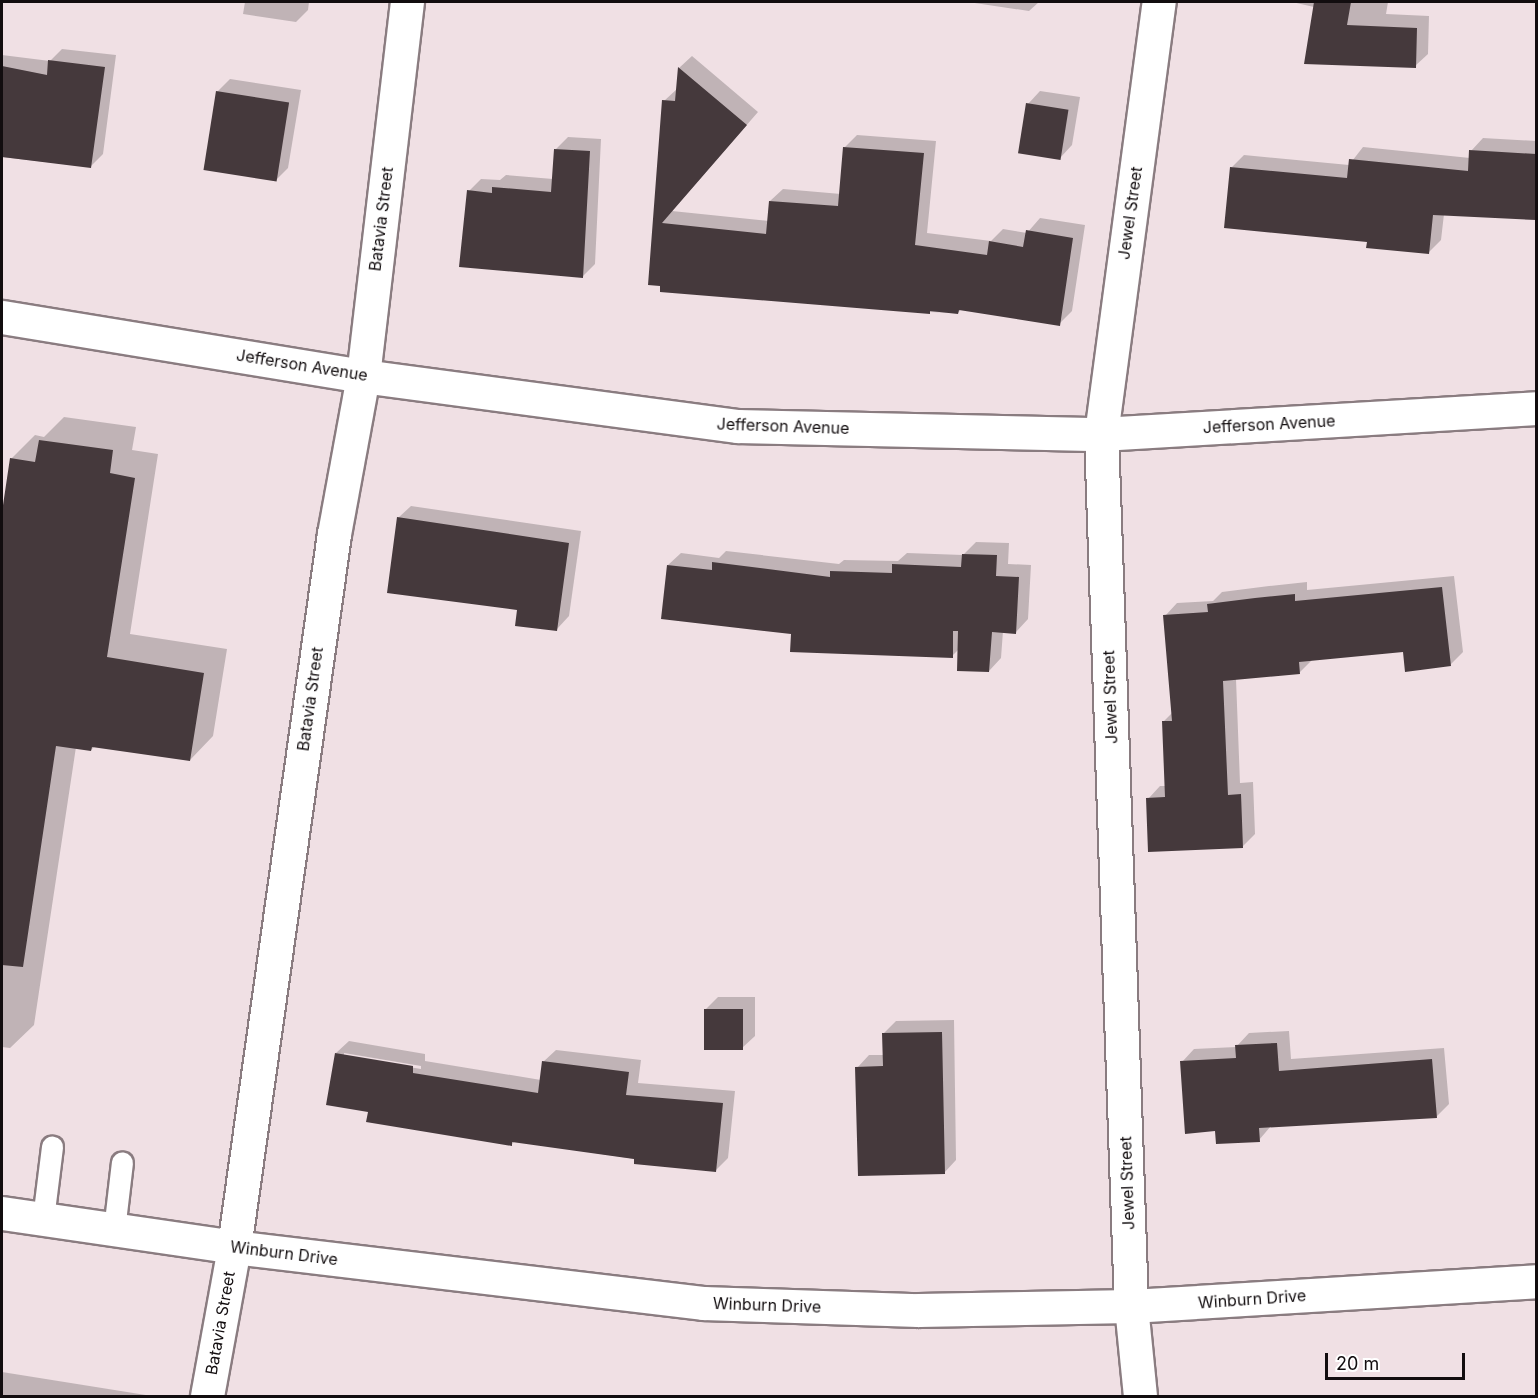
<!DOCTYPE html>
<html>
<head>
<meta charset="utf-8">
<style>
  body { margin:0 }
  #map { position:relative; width:1538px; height:1398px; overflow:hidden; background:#f0e0e4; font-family:Inter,sans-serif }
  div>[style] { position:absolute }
  .shadow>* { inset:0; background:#0003 }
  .building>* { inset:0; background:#45393c; transform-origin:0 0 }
  .roads { filter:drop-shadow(2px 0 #8a7c80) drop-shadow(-2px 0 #8a7c80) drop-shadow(0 2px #8a7c80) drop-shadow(0 -2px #8a7c80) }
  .service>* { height:21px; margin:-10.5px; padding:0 10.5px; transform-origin:10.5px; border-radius:10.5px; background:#fff }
  .minor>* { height:33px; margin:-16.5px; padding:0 16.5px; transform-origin:16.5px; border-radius:16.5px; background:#fff }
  span { translate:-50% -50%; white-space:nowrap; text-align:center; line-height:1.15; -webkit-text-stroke:6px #fff; paint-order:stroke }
  .street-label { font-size:16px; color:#120d0f }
  .frame { position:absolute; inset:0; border:3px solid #120d0f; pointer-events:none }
  .scale { position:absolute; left:1325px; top:1353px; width:140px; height:27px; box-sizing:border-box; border:3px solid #120d0f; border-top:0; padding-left:8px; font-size:18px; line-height:21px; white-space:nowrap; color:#120d0f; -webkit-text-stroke:4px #fff; paint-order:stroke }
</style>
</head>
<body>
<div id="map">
  <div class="shadow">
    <i style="clip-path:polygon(245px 2px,309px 2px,308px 10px,296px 22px,243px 14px)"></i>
    <i style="clip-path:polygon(968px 2px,1039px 2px,1029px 11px)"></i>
    <i style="clip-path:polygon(1292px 2px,1388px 2px,1386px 14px,1429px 16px,1428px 54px,1415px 66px,1314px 7px)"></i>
    <i style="clip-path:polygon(62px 49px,116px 55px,103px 154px,90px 167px,2px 157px,2px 55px,50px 61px)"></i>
    <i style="clip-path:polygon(692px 56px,758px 112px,672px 211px,769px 221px,770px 201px,783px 189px,841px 194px,844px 148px,857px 135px,936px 141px,927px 233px,991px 241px,1003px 229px,1027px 233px,1040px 218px,1085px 225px,1072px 311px,1059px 324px,961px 309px,958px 313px,929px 312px,649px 284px,664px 101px,678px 88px,679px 68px)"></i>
    <i style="clip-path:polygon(230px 79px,301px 90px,288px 168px,276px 180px,217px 92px)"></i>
    <i style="clip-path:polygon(1040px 91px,1080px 97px,1072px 145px,1060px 158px,1028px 104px)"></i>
    <i style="clip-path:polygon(568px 137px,601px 139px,595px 264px,582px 277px,469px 191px,481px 179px,500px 180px,506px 175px,553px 179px,556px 149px)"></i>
    <i style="clip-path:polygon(1483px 138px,1536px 141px,1536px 219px,1444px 214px,1441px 240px,1429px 252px,1369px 241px,1232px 167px,1244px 155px,1349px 165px,1363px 147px,1470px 158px,1471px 151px)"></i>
    <i style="clip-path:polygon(64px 417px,136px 427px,132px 450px,158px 454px,130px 634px,227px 649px,213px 736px,190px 760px,95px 746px,91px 750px,76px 747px,34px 1025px,10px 1048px,2px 1047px,2px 522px,11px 459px,35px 435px,44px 437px)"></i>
    <i style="clip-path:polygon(411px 506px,581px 531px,569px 616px,557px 629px,519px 609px,398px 518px)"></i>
    <i style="clip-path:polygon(976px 542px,1009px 543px,1008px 564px,1031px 565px,1028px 619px,1016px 632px,1003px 631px,1001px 658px,989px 671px,959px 649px,952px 656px,792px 633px,668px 565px,681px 553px,719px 558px,726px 551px,839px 564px,844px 560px,898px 561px,907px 553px,963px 555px)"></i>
    <i style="clip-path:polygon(1454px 576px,1463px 652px,1450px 665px,1404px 650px,1312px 660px,1299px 673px,1236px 679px,1240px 783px,1253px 782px,1255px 834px,1242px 847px,1148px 799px,1160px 786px,1166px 786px,1163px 722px,1173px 712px,1165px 616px,1177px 603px,1213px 601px,1222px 592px,1269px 586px,1307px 582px,1307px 590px)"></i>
    <i style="clip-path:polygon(718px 997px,755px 997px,755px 1036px,742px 1048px,706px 1009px)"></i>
    <i style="clip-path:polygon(954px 1020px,956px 1160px,944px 1173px,857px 1068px,869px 1055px,884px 1055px,883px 1034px,896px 1021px)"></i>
    <i style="clip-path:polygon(1289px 1031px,1291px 1059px,1444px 1048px,1449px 1104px,1436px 1117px,1271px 1126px,1259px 1140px,1216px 1130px,1182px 1062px,1194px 1049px,1236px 1047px,1249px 1033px)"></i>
    <i style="clip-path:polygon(evenodd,349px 1041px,425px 1054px,425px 1061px,541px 1080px,543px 1062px,556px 1050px,641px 1060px,638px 1083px,735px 1091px,728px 1158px,715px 1171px,515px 1141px,511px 1145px,369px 1110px,336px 1053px,349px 1041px,344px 1053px,421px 1066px,421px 1069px,344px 1056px,344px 1053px)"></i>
    <i style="clip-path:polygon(2px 1372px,152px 1396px,2px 1396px)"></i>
  </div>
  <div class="building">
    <i style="clip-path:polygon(1314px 2px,1351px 2px,1347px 25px,1417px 28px,1416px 68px,1304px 64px)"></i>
    <i style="clip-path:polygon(48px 60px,105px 67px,91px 168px,2px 157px,2px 66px,47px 75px)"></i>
    <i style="clip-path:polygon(678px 67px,747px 125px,662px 223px,766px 234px,769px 201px,838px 206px,843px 147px,924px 153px,915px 245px,987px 255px,989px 241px,1023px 247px,1026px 230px,1073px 238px,1060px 326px,959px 310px,958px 314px,930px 311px,930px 314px,660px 292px,660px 286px,648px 285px,662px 100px,675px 101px)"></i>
    <i style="left:216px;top:91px;width:74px;height:80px;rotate:9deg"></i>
    <i style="left:1026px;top:103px;width:43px;height:51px;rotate:9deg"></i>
    <i style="clip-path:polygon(554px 149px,590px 151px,583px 278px,459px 267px,467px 190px,492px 193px,492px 187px,551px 192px)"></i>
    <i style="clip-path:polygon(1469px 150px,1536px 154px,1536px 220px,1433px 215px,1429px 254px,1366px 248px,1367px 242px,1224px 228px,1230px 167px,1347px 178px,1349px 159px,1468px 171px)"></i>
    <i style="clip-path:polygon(39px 440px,113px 450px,110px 473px,135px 478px,107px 657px,204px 673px,190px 761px,92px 747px,91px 751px,56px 746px,23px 967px,2px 965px,2px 512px,10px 458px,35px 462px)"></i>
    <i style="clip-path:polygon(397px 517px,569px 543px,557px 631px,515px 626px,517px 610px,387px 593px)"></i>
    <i style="clip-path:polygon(962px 554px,997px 555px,996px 576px,1019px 577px,1016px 634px,992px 632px,989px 672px,957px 671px,958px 631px,953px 631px,953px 658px,790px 652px,791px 634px,661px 619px,667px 565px,712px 570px,712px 562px,830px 577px,830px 571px,892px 573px,892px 564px,961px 567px)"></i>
    <i style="clip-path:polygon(1442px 587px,1451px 666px,1405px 672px,1403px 652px,1299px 662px,1300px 674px,1223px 681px,1228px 795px,1241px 794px,1243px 848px,1148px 852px,1146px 798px,1165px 797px,1162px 721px,1172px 721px,1163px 615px,1208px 612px,1207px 604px,1255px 598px,1295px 594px,1295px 601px)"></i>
    <i style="left:704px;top:1009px;width:39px;height:41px"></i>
    <i style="clip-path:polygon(942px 1032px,945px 1174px,858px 1176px,855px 1067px,883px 1066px,882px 1033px)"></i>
    <i style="clip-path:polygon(1277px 1043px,1279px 1071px,1432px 1059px,1437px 1118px,1259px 1128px,1260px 1142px,1216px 1144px,1215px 1131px,1185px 1134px,1180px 1061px,1236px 1058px,1235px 1045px)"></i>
    <i style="clip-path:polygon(335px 1053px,413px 1066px,413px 1073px,538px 1093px,542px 1061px,629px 1072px,626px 1095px,723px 1103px,716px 1172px,634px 1164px,634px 1159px,512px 1142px,512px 1146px,366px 1122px,368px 1112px,326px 1105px)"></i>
  </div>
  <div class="roads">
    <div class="service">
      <i style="left:43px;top:1219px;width:73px;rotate:-82.9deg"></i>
      <i style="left:114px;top:1230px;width:68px;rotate:-83.3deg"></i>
    </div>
    <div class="minor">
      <i style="left:2px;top:317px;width:366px;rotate:9.3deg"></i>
      <i style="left:363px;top:376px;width:377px;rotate:7.6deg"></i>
      <i style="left:737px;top:426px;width:364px;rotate:1.3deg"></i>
      <i style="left:1101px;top:434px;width:436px;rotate:-3.4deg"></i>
      <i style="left:2px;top:1213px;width:234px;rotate:8.3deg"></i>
      <i style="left:234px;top:1247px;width:472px;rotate:6.8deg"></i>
      <i style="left:703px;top:1303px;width:215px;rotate:1.9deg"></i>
      <i style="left:918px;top:1310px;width:213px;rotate:-1.1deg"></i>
      <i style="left:1131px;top:1306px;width:406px;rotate:-3.5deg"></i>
      <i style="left:207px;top:1396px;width:151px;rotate:-79.7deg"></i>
      <i style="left:234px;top:1247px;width:720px;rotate:-82.02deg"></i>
      <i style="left:334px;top:534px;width:161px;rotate:-79.6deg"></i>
      <i style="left:363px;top:376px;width:377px;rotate:-83.3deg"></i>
      <i style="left:1140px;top:1396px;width:90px;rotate:-95.7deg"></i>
      <i style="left:1131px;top:1306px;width:873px;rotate:-91.97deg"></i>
      <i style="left:1101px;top:434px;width:436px;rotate:-82.4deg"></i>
    </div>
  </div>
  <div class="street-label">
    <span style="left:1130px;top:213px;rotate:-82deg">Jewel Street</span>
    <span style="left:381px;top:219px;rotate:-83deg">Batavia Street</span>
    <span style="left:302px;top:365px;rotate:9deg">Jefferson Avenue</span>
    <span style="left:1269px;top:424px;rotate:-3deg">Jefferson Avenue</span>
    <span style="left:783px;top:426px;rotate:2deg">Jefferson Avenue</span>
    <span style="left:1110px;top:697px;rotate:-92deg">Jewel Street</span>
    <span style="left:310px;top:699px;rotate:-82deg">Batavia Street</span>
    <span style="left:1127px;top:1183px;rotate:-92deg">Jewel Street</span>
    <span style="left:284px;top:1253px;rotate:7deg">Winburn Drive</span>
    <span style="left:1252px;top:1299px;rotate:-4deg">Winburn Drive</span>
    <span style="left:767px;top:1305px;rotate:2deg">Winburn Drive</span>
    <span style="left:220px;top:1323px;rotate:-80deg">Batavia Street</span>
  </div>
  <div class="frame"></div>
  <div class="scale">20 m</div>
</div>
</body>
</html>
